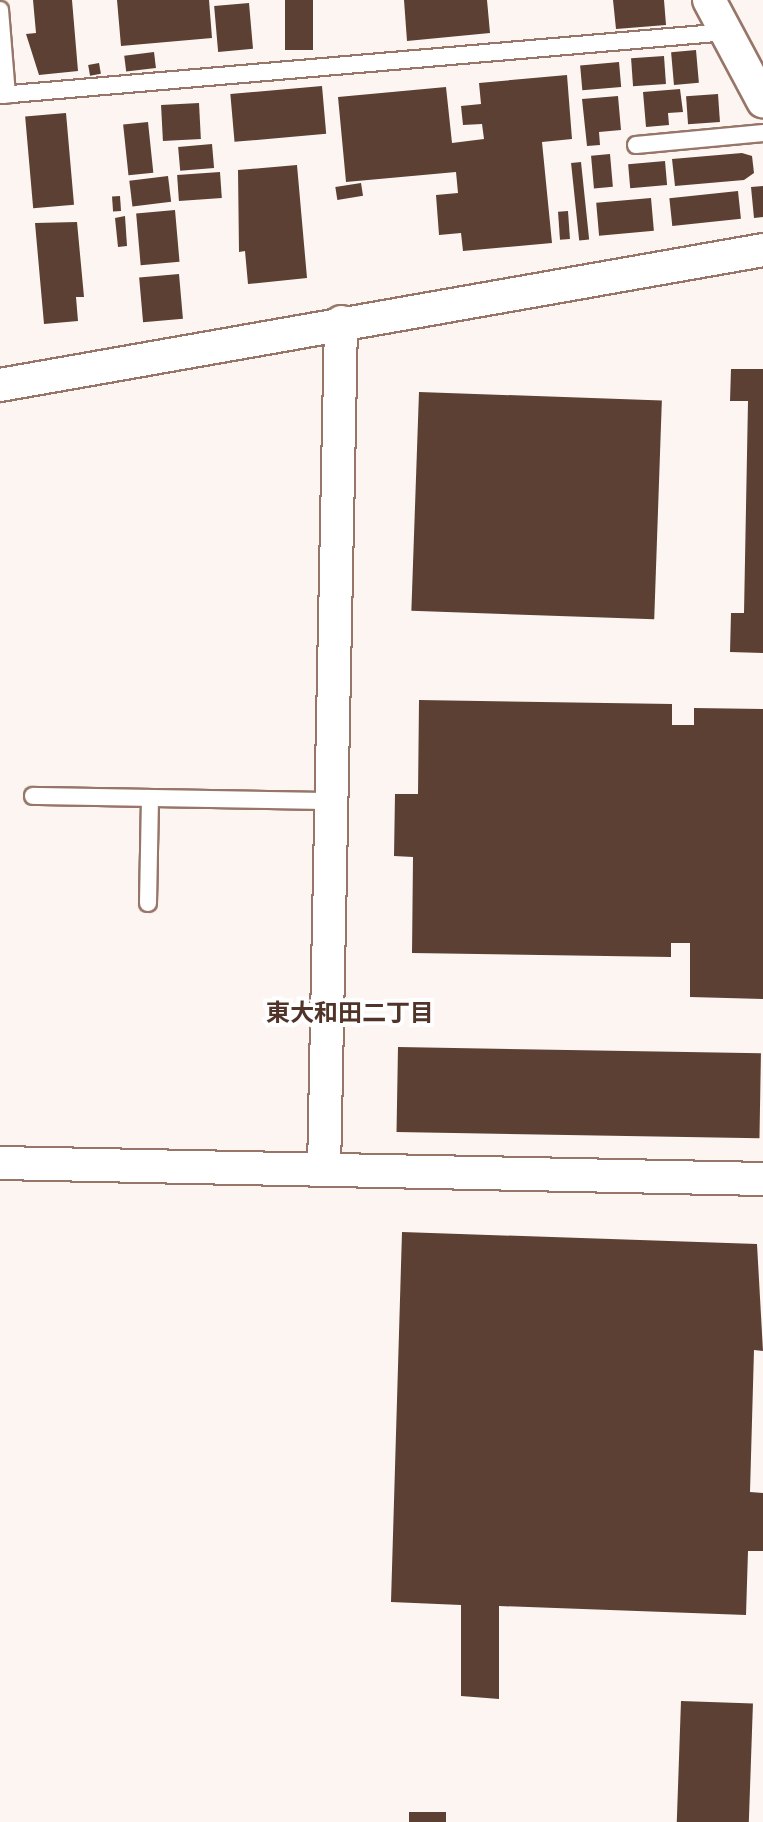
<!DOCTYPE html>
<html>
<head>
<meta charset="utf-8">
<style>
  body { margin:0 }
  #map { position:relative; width:763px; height:1822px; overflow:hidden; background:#fcf5f2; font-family:"PT Sans","Noto Sans JP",sans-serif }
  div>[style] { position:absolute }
  .building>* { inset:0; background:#5d4034; transform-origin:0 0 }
  .roads { filter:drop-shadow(2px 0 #977669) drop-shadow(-2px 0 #977669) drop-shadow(0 2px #977669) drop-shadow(0 -2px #977669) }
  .lane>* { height:16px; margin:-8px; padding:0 8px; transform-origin:8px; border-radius:8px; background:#fff }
  .street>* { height:32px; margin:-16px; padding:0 16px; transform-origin:16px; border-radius:16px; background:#fff }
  span { translate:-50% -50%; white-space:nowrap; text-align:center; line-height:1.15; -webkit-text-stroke:8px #fff; paint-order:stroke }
  .neighbourhood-label { font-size:24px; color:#513429; font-weight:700 }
</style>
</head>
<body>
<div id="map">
  <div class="building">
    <i style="clip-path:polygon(33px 0,72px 0,78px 71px,39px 75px,26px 34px,36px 33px)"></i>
    <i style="clip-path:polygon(117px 0,209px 0,212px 38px,121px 46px)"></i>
    <i style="left:285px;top:0;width:28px;height:50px"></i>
    <i style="clip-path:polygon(404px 0,487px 0,490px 33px,407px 41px)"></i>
    <i style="clip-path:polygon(613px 0,664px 0,666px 25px,616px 29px)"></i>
    <i style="left:249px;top:3px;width:46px;height:35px;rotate:85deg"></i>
    <i style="left:696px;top:50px;width:33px;height:25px;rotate:85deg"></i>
    <i style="left:154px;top:52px;width:16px;height:30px;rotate:83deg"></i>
    <i style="left:664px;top:56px;width:28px;height:33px;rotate:86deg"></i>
    <i style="left:619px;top:62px;width:25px;height:39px;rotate:85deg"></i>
    <i style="left:99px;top:63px;width:11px;height:11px;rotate:80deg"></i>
    <i style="clip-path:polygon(567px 75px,572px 139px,542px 142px,552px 243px,463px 251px,461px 233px,439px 235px,436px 195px,458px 193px,456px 172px,346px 182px,338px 97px,446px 87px,452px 143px,484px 139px,482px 124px,463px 125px,461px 106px,481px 104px,479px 83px)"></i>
    <i style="left:322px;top:86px;width:48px;height:92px;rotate:85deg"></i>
    <i style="clip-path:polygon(680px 89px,683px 112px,668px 113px,669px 125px,646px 127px,643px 92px)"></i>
    <i style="left:718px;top:94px;width:28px;height:32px;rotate:86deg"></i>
    <i style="clip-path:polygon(618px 96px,621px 130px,599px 132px,600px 145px,587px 146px,582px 99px)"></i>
    <i style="left:199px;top:103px;width:36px;height:38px;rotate:87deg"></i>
    <i style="left:66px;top:113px;width:92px;height:41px;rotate:85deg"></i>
    <i style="left:148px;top:122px;width:51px;height:25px;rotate:84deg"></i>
    <i style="left:212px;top:144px;width:24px;height:34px;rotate:85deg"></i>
    <i style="clip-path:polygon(742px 153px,752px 156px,754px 173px,744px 180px,675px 186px,672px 159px)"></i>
    <i style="left:610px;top:154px;width:33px;height:19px;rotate:85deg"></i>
    <i style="left:665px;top:161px;width:24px;height:37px;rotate:85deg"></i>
    <i style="left:581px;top:162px;width:78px;height:10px;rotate:84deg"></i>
    <i style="clip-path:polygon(297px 165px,307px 278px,248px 284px,245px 251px,239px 252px,238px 170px)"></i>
    <i style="left:220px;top:172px;width:26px;height:43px;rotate:86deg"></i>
    <i style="left:168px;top:176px;width:26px;height:39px;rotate:83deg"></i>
    <i style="left:361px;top:183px;width:13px;height:26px;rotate:81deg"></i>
    <i style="clip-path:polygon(763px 186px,763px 217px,754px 218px,751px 187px)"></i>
    <i style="left:738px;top:191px;width:28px;height:69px;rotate:84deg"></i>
    <i style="left:120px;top:196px;width:15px;height:8px;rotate:86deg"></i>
    <i style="left:651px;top:198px;width:33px;height:55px;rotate:85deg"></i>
    <i style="left:175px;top:210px;width:52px;height:39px;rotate:85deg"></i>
    <i style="left:568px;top:211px;width:28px;height:10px;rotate:86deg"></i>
    <i style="clip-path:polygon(125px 216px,127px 246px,118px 247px,115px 218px)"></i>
    <i style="clip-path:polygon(77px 222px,84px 297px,76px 297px,78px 321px,44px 324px,35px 223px)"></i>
    <i style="left:179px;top:274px;width:45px;height:40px;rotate:85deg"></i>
    <i style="clip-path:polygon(731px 369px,763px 369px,763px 653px,730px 652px,731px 613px,744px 613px,748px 401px,730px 401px)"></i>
    <i style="left:419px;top:392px;width:243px;height:219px;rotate:2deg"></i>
    <i style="clip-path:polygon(419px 700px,672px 704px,672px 725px,694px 725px,694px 708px,763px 709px,763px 999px,690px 997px,690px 943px,671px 943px,671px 957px,412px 953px,413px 857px,394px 856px,395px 794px,418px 794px)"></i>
    <i style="left:398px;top:1047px;width:363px;height:85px;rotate:1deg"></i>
    <i style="clip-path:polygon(402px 1232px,757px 1244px,763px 1351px,754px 1350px,750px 1492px,763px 1493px,763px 1551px,748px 1551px,746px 1615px,499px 1606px,499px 1699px,461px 1696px,461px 1605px,391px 1602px)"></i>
    <i style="left:681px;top:1701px;width:72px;height:121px;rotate:2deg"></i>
    <i style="left:409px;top:1812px;width:37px;height:10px"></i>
  </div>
  <div class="roads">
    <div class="lane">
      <i style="left:0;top:10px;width:85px;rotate:85.3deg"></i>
      <i style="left:0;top:95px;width:730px;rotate:-4.95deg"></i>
      <i style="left:636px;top:145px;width:128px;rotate:-5.4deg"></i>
      <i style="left:33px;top:796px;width:298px;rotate:1deg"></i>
      <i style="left:148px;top:903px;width:105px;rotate:-88.9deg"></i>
    </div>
    <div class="street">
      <i style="left:709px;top:0;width:115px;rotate:61.9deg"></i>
      <i style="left:0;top:385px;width:775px;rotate:-10.03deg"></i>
      <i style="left:0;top:1163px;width:763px;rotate:1.2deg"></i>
      <i style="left:324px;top:1170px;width:848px;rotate:-88.85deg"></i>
    </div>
  </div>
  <div class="neighbourhood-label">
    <span style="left:350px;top:1013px">東大和田二丁目</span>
  </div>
</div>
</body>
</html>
